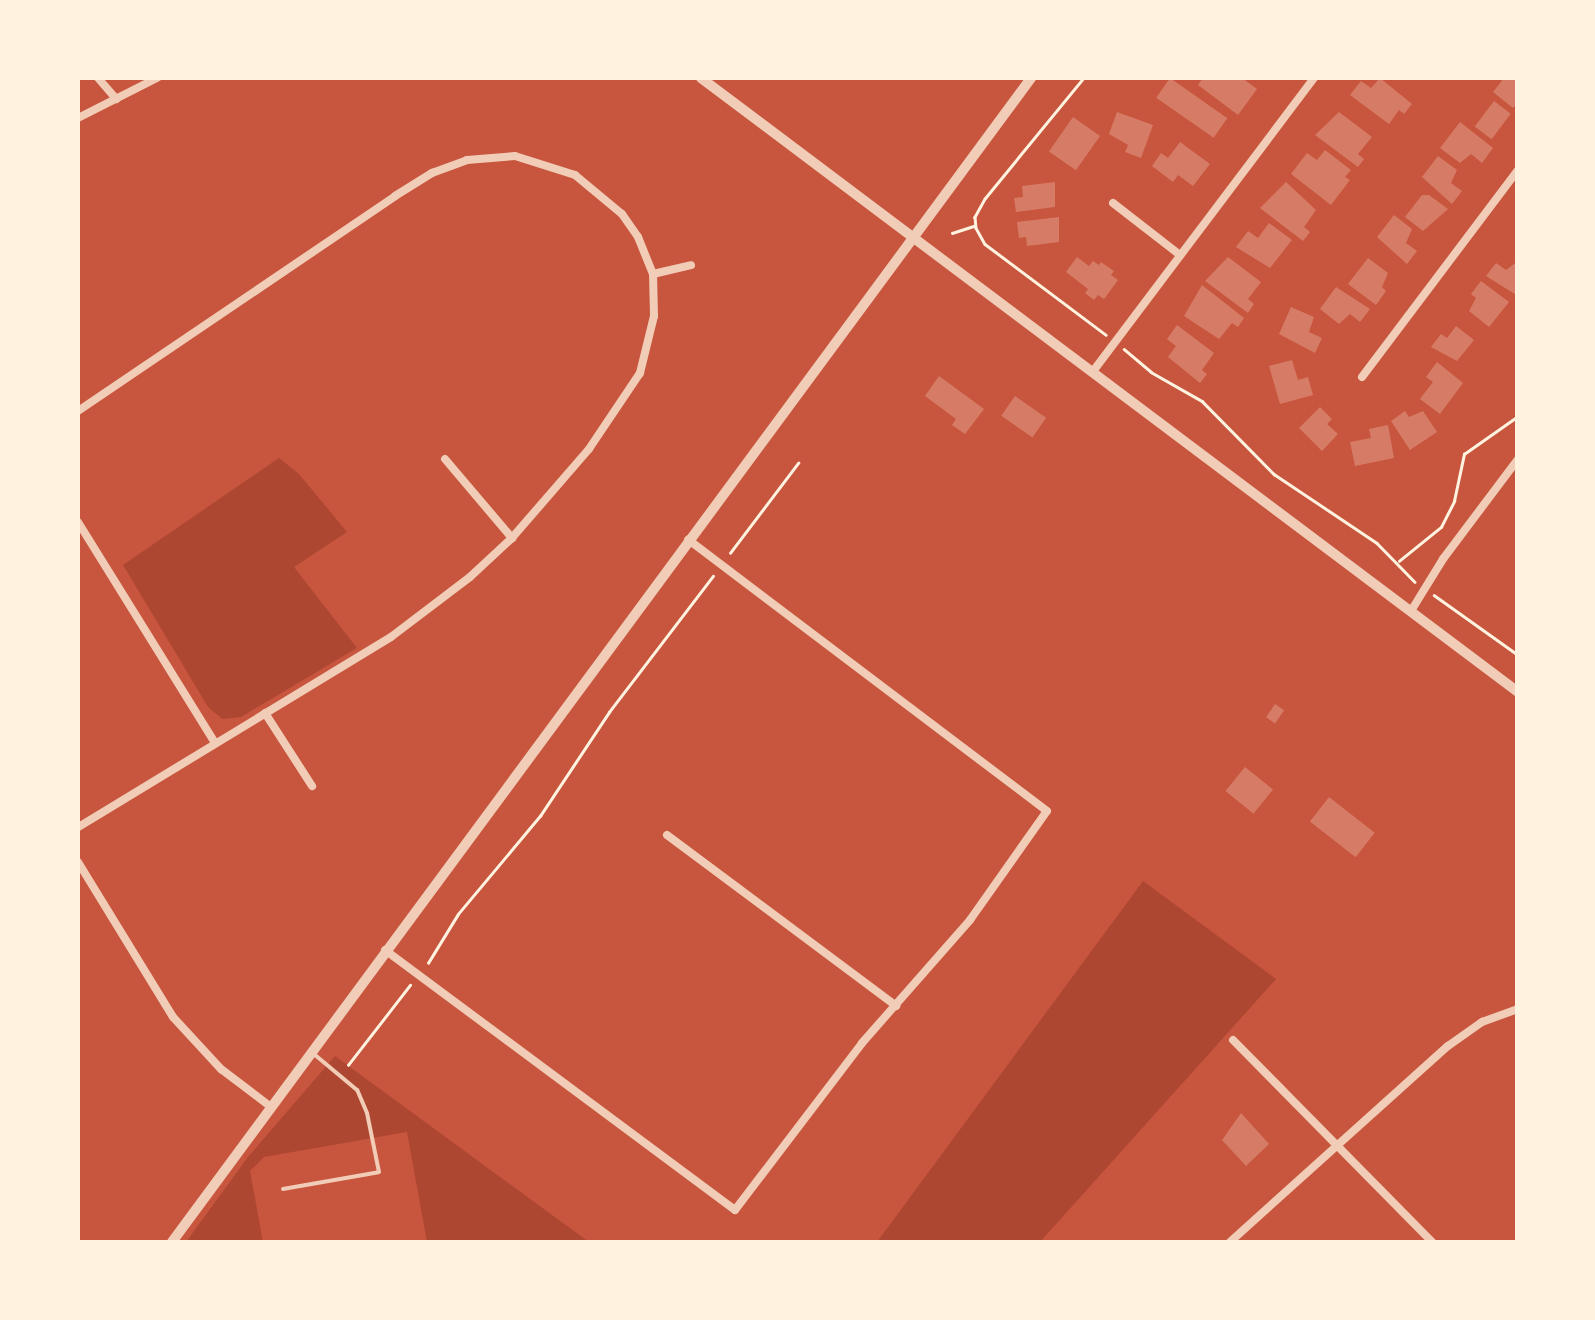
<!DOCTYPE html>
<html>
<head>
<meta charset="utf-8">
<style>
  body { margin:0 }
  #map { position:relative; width:1595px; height:1320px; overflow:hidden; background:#c8553d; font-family:"Titillium Web",sans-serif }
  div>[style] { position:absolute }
  .green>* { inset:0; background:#ae4732 }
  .building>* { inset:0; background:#d67c66; transform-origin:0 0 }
  .path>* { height:2.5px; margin:-1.25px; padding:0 1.25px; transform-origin:1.25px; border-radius:1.25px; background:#fff3e0 }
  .service>* { height:4px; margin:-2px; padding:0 2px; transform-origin:2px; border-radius:2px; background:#f1ccb7 }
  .minor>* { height:8px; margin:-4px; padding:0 4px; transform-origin:4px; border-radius:4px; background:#f1ccb7 }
  .tertiary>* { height:10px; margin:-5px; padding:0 5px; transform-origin:5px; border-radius:5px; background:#f1ccb7 }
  span { translate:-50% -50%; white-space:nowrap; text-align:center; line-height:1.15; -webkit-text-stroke:8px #fff3e0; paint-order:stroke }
  .frame { position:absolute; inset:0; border:80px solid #fff3e0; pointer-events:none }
</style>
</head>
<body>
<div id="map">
  <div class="green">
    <i style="clip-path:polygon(279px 458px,299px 474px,347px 532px,294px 567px,357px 648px,241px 717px,222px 719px,208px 707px,123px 565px)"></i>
    <i style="clip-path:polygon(1143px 881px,1276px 979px,1040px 1242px,877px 1242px)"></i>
    <i style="clip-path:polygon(335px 1056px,589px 1242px,427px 1242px,407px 1132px,264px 1157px,250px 1171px,263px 1242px,186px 1242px,248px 1157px)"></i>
  </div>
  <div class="building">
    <i style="left:1170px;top:78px;width:70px;height:24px;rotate:35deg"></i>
    <i style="clip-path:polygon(1203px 78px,1242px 78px,1257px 89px,1238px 115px,1198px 85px)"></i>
    <i style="clip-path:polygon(1380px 78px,1412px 104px,1404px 114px,1399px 110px,1389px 124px,1350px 95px,1361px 81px,1371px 88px)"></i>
    <i style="clip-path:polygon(1504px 78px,1518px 78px,1518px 102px,1513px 108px,1493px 92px)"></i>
    <i style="left:1494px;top:101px;width:21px;height:32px;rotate:37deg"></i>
    <i style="clip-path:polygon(1117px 112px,1153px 125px,1141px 158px,1125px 152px,1128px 145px,1109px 134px)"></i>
    <i style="clip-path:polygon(1339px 112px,1372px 137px,1358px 154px,1364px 159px,1358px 167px,1315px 135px)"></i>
    <i style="left:1073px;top:117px;width:33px;height:42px;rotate:35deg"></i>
    <i style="clip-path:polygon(1460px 122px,1493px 148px,1482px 163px,1471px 154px,1460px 163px,1440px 148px)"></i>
    <i style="clip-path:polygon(1180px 142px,1210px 164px,1193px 186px,1178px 175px,1173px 182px,1152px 166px,1161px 153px,1168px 158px)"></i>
    <i style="clip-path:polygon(1325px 150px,1351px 170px,1345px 177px,1350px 180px,1331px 205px,1291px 174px,1307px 153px,1317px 160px)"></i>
    <i style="clip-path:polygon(1438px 156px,1457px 170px,1451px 183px,1462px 191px,1452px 204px,1422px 177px)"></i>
    <i style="clip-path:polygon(1055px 182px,1055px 207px,1016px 212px,1014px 198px,1023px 197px,1022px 186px)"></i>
    <i style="clip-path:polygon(1286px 182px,1316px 210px,1304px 227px,1310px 232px,1303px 241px,1260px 208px)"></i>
    <i style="clip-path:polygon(1422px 195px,1429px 195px,1448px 209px,1423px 231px,1405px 217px)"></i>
    <i style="clip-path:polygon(1394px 215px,1412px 229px,1406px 243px,1417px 251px,1407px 264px,1377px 237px)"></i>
    <i style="clip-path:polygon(1059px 217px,1059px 242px,1027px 246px,1026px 237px,1019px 238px,1017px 222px)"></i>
    <i style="clip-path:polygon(1269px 223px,1292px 240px,1270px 268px,1236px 247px,1248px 231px,1258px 238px)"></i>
    <i style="clip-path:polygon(1077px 257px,1089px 266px,1093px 261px,1099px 265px,1101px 262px,1114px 271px,1111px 275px,1118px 280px,1104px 299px,1098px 295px,1094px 300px,1085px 293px,1088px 289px,1066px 272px)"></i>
    <i style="clip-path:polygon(1228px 257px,1261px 282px,1248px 299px,1254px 304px,1248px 313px,1205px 281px)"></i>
    <i style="clip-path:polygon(1368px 258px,1388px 273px,1382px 287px,1386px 291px,1376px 305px,1348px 284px)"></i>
    <i style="clip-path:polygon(1518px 261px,1518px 296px,1486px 276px,1496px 263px,1506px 270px)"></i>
    <i style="clip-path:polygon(1481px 281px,1509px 302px,1489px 327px,1469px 311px,1476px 298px,1471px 294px)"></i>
    <i style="clip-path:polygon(1202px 285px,1244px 318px,1238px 327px,1232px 323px,1219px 339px,1184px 316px)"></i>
    <i style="clip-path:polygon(1336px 287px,1370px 309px,1360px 322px,1350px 314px,1339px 324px,1320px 309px)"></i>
    <i style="clip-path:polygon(1291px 307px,1314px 317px,1309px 332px,1322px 338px,1315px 353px,1279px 334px)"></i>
    <i style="clip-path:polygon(1177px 325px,1214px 353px,1202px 370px,1207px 374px,1200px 383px,1168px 357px,1176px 346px,1167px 339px)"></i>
    <i style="clip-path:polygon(1456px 326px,1474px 340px,1457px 361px,1431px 347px,1441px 334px,1447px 338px)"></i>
    <i style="clip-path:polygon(1292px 360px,1298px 380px,1308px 377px,1313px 395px,1280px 404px,1269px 366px)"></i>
    <i style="clip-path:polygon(1437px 362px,1463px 383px,1440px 414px,1420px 399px,1433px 382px,1426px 377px)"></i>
    <i style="clip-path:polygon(939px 376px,984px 409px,965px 434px,952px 425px,956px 419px,925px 396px)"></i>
    <i style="left:1015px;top:396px;width:38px;height:24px;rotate:35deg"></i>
    <i style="clip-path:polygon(1320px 407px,1332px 419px,1327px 424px,1338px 434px,1322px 451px,1299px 428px)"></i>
    <i style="clip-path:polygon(1405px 411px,1409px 417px,1423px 411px,1437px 432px,1410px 450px,1391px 421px)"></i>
    <i style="clip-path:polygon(1388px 425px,1394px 458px,1355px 466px,1350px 442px,1371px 438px,1369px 429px)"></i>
    <i style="left:1275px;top:704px;width:11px;height:16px;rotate:34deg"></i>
    <i style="left:1245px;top:767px;width:36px;height:31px;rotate:39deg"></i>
    <i style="left:1329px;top:797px;width:58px;height:31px;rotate:38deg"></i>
    <i style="clip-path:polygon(1241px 1113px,1269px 1144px,1246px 1166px,1222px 1140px)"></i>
  </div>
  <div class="path">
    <i style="left:1084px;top:78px;width:156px;rotate:129.3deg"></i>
    <i style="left:985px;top:199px;width:21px;rotate:119deg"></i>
    <i style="left:975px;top:217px;width:11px;rotate:85deg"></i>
    <i style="left:976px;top:228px;width:18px;rotate:61deg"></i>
    <i style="left:985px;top:244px;width:151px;rotate:36.9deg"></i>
    <i style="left:952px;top:233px;width:23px;rotate:-18deg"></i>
    <i style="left:1124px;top:349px;width:35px;rotate:40deg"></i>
    <i style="left:1151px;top:372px;width:59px;rotate:29.6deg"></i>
    <i style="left:1202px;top:401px;width:103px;rotate:45.4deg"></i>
    <i style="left:1274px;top:474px;width:124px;rotate:33.8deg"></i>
    <i style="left:1377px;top:543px;width:54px;rotate:45.7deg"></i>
    <i style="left:730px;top:553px;width:113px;rotate:-52.9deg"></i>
    <i style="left:1399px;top:561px;width:54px;rotate:-39deg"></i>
    <i style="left:1441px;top:527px;width:29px;rotate:-63deg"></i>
    <i style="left:1454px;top:501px;width:48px;rotate:-78deg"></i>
    <i style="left:1464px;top:454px;width:66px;rotate:-35.1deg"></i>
    <i style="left:1434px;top:595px;width:103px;rotate:35.5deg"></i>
    <i style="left:428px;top:963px;width:57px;rotate:-58.5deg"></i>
    <i style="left:458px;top:914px;width:128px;rotate:-50.1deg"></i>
    <i style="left:540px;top:816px;width:125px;rotate:-56.4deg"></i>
    <i style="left:609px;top:712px;width:171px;rotate:-52.6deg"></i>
    <i style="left:348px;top:1065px;width:101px;rotate:-52.2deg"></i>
  </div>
  <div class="service">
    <i style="left:283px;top:1189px;width:97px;rotate:-10deg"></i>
    <i style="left:379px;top:1172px;width:60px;rotate:-101.5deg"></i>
    <i style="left:367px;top:1113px;width:25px;rotate:-113deg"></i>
    <i style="left:357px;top:1090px;width:55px;rotate:-140.2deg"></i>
  </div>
  <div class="minor">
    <i style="left:98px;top:78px;width:28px;rotate:49deg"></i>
    <i style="left:78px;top:118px;width:89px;rotate:-26.9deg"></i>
    <i style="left:1113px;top:203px;width:85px;rotate:37.8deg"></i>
    <i style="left:653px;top:274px;width:39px;rotate:-13deg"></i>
    <i style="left:1094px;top:370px;width:366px;rotate:-53deg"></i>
    <i style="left:1362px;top:377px;width:259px;rotate:-53deg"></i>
    <i style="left:78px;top:411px;width:383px;rotate:-34.1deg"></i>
    <i style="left:395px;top:196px;width:44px;rotate:-31.9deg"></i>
    <i style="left:432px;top:173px;width:37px;rotate:-20deg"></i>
    <i style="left:467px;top:160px;width:48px;rotate:-4.8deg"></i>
    <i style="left:515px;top:156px;width:63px;rotate:17.6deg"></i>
    <i style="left:575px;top:175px;width:61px;rotate:39.7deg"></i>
    <i style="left:622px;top:214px;width:28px;rotate:55deg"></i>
    <i style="left:638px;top:237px;width:40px;rotate:68deg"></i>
    <i style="left:653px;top:274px;width:42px;rotate:88.6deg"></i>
    <i style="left:654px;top:316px;width:59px;rotate:103.8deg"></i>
    <i style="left:640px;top:373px;width:92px;rotate:123.9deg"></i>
    <i style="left:589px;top:449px;width:118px;rotate:130.9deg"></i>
    <i style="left:512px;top:538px;width:57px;rotate:137.1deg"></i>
    <i style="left:470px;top:577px;width:99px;rotate:142.8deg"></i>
    <i style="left:391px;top:637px;width:366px;rotate:148.7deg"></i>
    <i style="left:445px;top:459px;width:104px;rotate:49.7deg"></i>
    <i style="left:78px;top:522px;width:260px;rotate:58.2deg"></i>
    <i style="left:1411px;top:611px;width:61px;rotate:-58.4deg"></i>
    <i style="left:1443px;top:559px;width:125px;rotate:-53.1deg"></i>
    <i style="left:265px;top:713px;width:87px;rotate:57.2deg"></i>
    <i style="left:667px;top:835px;width:286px;rotate:36.7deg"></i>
    <i style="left:78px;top:862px;width:182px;rotate:58.5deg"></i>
    <i style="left:173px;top:1017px;width:71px;rotate:47.3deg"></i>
    <i style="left:221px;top:1069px;width:63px;rotate:37.2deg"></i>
    <i style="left:385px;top:950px;width:436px;rotate:36.6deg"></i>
    <i style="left:735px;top:1210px;width:210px;rotate:-52.7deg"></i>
    <i style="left:862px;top:1043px;width:164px;rotate:-48.7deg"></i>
    <i style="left:970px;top:920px;width:133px;rotate:-54.8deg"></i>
    <i style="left:1047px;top:811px;width:450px;rotate:-142.9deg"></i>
    <i style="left:1233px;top:1040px;width:284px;rotate:45.4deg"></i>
    <i style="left:1230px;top:1242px;width:293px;rotate:-42deg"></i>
    <i style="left:1448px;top:1046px;width:42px;rotate:-35.2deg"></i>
    <i style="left:1482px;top:1022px;width:38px;rotate:-20deg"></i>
  </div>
  <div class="tertiary">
    <i style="left:701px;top:78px;width:1022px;rotate:36.93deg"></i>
    <i style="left:172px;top:1242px;width:1447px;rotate:-53.57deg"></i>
  </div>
  <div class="frame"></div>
</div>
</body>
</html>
